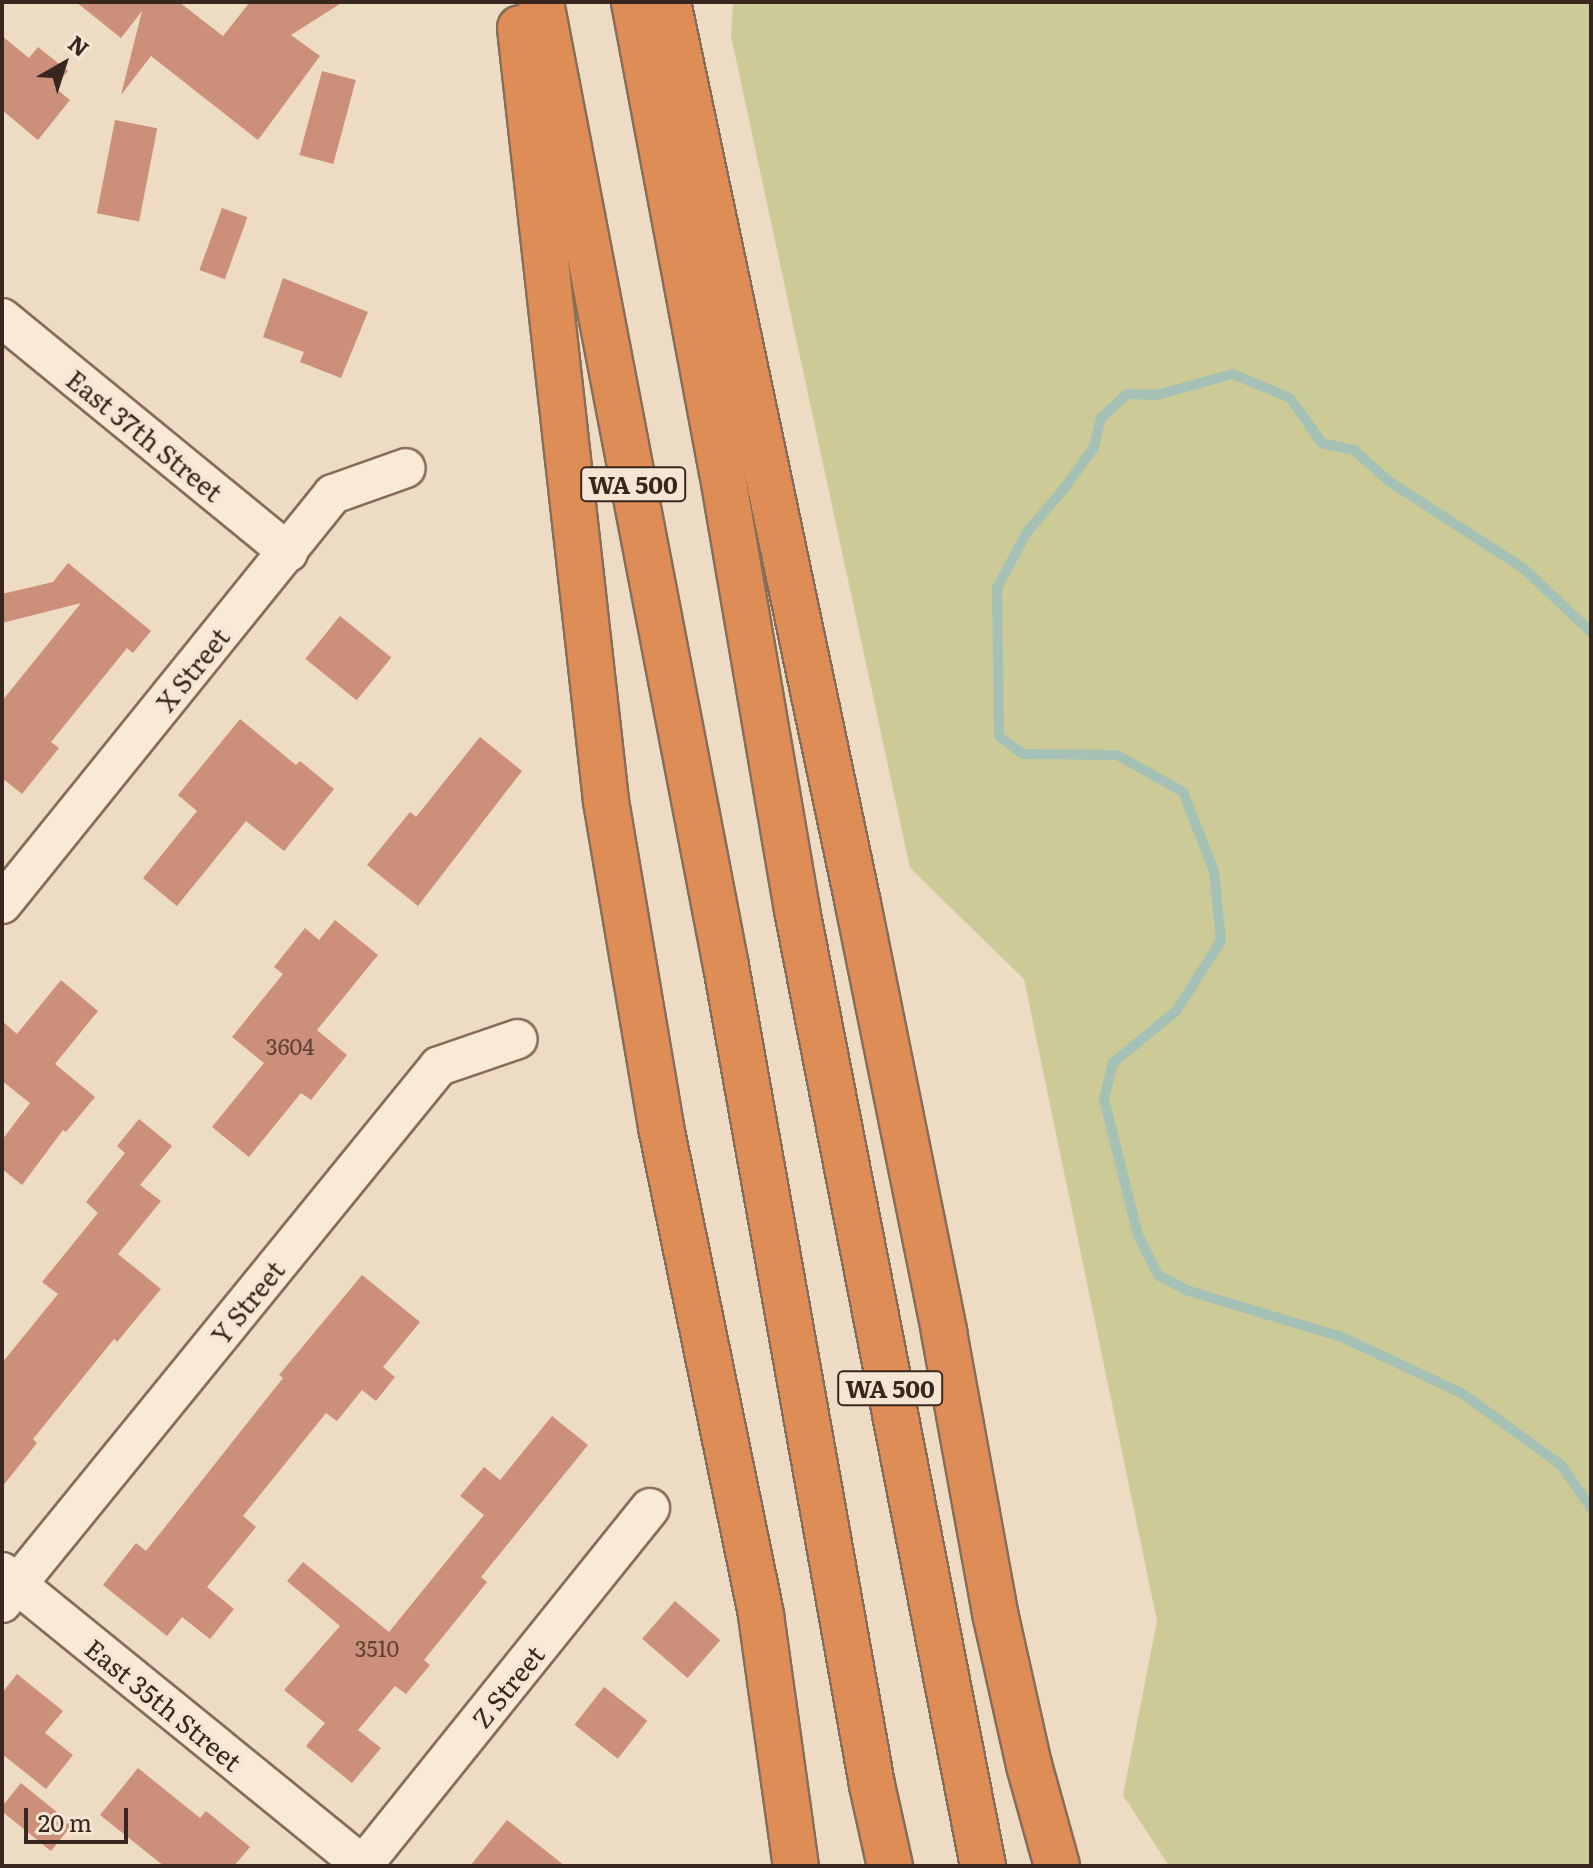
<!DOCTYPE html>
<html>
<head>
<meta charset="utf-8">
<style>
  body { margin:0 }
  #map { position:relative; width:1593px; height:1868px; overflow:hidden; background:#eedbc3; font-family:Literata,serif }
  div>[style] { position:absolute }
  .green>* { inset:0; background:#ccca97 }
  .stream>* { height:10px; margin:-5px; padding:0 5px; transform-origin:5px; border-radius:5px; background:#a5c1b5 }
  .building>* { inset:0; background:#cc8f79; transform-origin:0 0 }
  .roads { filter:drop-shadow(2px 0 #886c5a) drop-shadow(-2px 0 #886c5a) drop-shadow(0 2px #886c5a) drop-shadow(0 -2px #886c5a) }
  .minor>* { height:38px; margin:-19px; padding:0 19px; transform-origin:19px; border-radius:19px; background:#f9e9d7 }
  .motorway>* { height:44px; margin:-22px; padding:0 22px; transform-origin:22px; border-radius:22px; background:#dd8d55 }
  span { translate:-50% -50%; white-space:nowrap; text-align:center; line-height:1.15; -webkit-text-stroke:7px #f5e6d3; paint-order:stroke }
  .number-label { font-size:22px; color:#5d4135 }
  .number-label span { -webkit-text-stroke-width:0 }
  .shield-label span { padding:2px 6px; background:#f5e6d3; border:2px solid; border-radius:6px; -webkit-text-stroke-width:0 }
  .shield-label { font-size:24px; color:#38271e; font-weight:700 }
  .street-label { font-size:26px; color:#38271e }
  .frame { position:absolute; inset:0; border:4px solid #38271e; pointer-events:none }
  .north { position:absolute; left:24px; top:24px; width:80px; height:80px; -webkit-text-stroke:6px #f5e6d3; paint-order:stroke; rotate:39deg; font-size:22px; font-weight:700; line-height:32px; text-align:center; color:#38271e }
  .north::after { content:''; display:block; margin:auto; width:28px; height:36px; background:#38271e; clip-path:polygon(50% 0,100% 100%,50% 72%,0 100%) }
  .scale { position:absolute; left:24px; top:1808px; width:104px; height:36px; box-sizing:border-box; border:4px solid #38271e; border-top:0; padding-left:10px; font-size:24px; line-height:28px; white-space:nowrap; color:#38271e; -webkit-text-stroke:6px #f5e6d3; paint-order:stroke }
</style>
</head>
<body>
<div id="map">
  <div class="green">
    <i style="clip-path:polygon(733px 2px,1591px 2px,1591px 1866px,1169px 1866px,1123px 1795px,1157px 1621px,1024px 979px,910px 868px,731px 36px)"></i>
  </div>
  <div class="stream">
    <i style="left:1591px;top:632px;width:93px;rotate:-136.7deg"></i>
    <i style="left:1523px;top:568px;width:158px;rotate:-147.1deg"></i>
    <i style="left:1390px;top:482px;width:48px;rotate:-138.4deg"></i>
    <i style="left:1354px;top:450px;width:33px;rotate:-168deg"></i>
    <i style="left:1322px;top:443px;width:55px;rotate:-125.4deg"></i>
    <i style="left:1290px;top:398px;width:62px;rotate:-157.2deg"></i>
    <i style="left:1233px;top:374px;width:79px;rotate:164.6deg"></i>
    <i style="left:1157px;top:395px;width:30px;rotate:-178deg"></i>
    <i style="left:1127px;top:394px;width:35px;rotate:137deg"></i>
    <i style="left:1101px;top:418px;width:30px;rotate:104deg"></i>
    <i style="left:1094px;top:447px;width:53px;rotate:125.8deg"></i>
    <i style="left:1063px;top:490px;width:55px;rotate:130.6deg"></i>
    <i style="left:1027px;top:532px;width:64px;rotate:118.2deg"></i>
    <i style="left:997px;top:588px;width:148px;rotate:89.2deg"></i>
    <i style="left:999px;top:736px;width:30px;rotate:37deg"></i>
    <i style="left:1023px;top:754px;width:94px;rotate:0.6deg"></i>
    <i style="left:1117px;top:755px;width:76px;rotate:29.3deg"></i>
    <i style="left:1183px;top:792px;width:85px;rotate:68.6deg"></i>
    <i style="left:1214px;top:871px;width:70px;rotate:84.3deg"></i>
    <i style="left:1221px;top:941px;width:83px;rotate:122.7deg"></i>
    <i style="left:1176px;top:1011px;width:82px;rotate:140.5deg"></i>
    <i style="left:1113px;top:1063px;width:37px;rotate:104deg"></i>
    <i style="left:1104px;top:1099px;width:140px;rotate:76deg"></i>
    <i style="left:1138px;top:1235px;width:45px;rotate:63.4deg"></i>
    <i style="left:1158px;top:1275px;width:32px;rotate:28deg"></i>
    <i style="left:1186px;top:1290px;width:163px;rotate:16.8deg"></i>
    <i style="left:1342px;top:1337px;width:134px;rotate:25.2deg"></i>
    <i style="left:1463px;top:1394px;width:121px;rotate:35.9deg"></i>
    <i style="left:1561px;top:1465px;width:52px;rotate:55.1deg"></i>
  </div>
  <div class="building">
    <i style="clip-path:polygon(76px 2px,179px 2px,223px 36px,250px 2px,343px 2px,291px 35px,320px 56px,258px 140px,151px 56px,121px 95px,142px 11px,121px 38px)"></i>
    <i style="clip-path:polygon(2px 36px,29px 58px,38px 47px,68px 71px,54px 87px,70px 100px,38px 140px,2px 110px)"></i>
    <i style="left:322px;top:71px;width:35px;height:87px;rotate:15deg"></i>
    <i style="left:115px;top:120px;width:43px;height:95px;rotate:11deg"></i>
    <i style="left:222px;top:208px;width:27px;height:66px;rotate:20deg"></i>
    <i style="clip-path:polygon(283px 278px,368px 312px,341px 378px,300px 362px,304px 352px,263px 337px)"></i>
    <i style="clip-path:polygon(68px 563px,151px 631px,133px 653px,127px 648px,51px 742px,59px 748px,22px 794px,2px 778px,2px 701px,81px 603px,2px 623px,2px 594px,53px 582px)"></i>
    <i style="left:340px;top:616px;width:66px;height:55px;rotate:39deg"></i>
    <i style="clip-path:polygon(240px 719px,296px 765px,300px 761px,334px 789px,284px 851px,246px 821px,177px 906px,143px 878px,197px 811px,178px 795px)"></i>
    <i style="clip-path:polygon(480px 737px,522px 771px,418px 906px,367px 865px,410px 812px,416px 817px)"></i>
    <i style="clip-path:polygon(335px 920px,378px 955px,317px 1030px,347px 1055px,311px 1100px,301px 1093px,249px 1157px,212px 1127px,264px 1063px,232px 1037px,283px 974px,274px 967px,305px 928px,319px 940px)"></i>
    <i style="clip-path:polygon(61px 980px,98px 1011px,55px 1064px,95px 1097px,66px 1132px,63px 1130px,22px 1185px,2px 1169px,2px 1140px,30px 1103px,2px 1081px,2px 1021px,17px 1034px)"></i>
    <i style="clip-path:polygon(139px 1119px,172px 1146px,140px 1185px,161px 1201px,118px 1254px,161px 1289px,117px 1342px,114px 1339px,33px 1439px,37px 1443px,2px 1487px,2px 1363px,58px 1294px,42px 1282px,98px 1213px,86px 1202px,125px 1153px,117px 1146px)"></i>
    <i style="clip-path:polygon(362px 1275px,420px 1322px,383px 1367px,395px 1377px,376px 1401px,362px 1390px,337px 1421px,326px 1413px,243px 1516px,256px 1527px,207px 1587px,234px 1609px,210px 1639px,182px 1617px,167px 1636px,103px 1585px,136px 1543px,146px 1551px,283px 1378px,279px 1375px)"></i>
    <i style="clip-path:polygon(552px 1416px,588px 1445px,481px 1577px,487px 1582px,424px 1660px,430px 1665px,406px 1694px,395px 1686px,358px 1730px,381px 1748px,352px 1783px,306px 1746px,325px 1723px,284px 1690px,340px 1626px,287px 1581px,303px 1562px,389px 1632px,484px 1515px,460px 1496px,484px 1467px,500px 1480px)"></i>
    <i style="left:675px;top:1601px;width:60px;height:50px;rotate:41deg"></i>
    <i style="clip-path:polygon(17px 1674px,63px 1711px,45px 1733px,73px 1755px,46px 1789px,2px 1754px,2px 1693px)"></i>
    <i style="left:604px;top:1687px;width:55px;height:48px;rotate:38deg"></i>
    <i style="clip-path:polygon(138px 1768px,200px 1818px,206px 1811px,250px 1847px,234px 1866px,164px 1866px,100px 1815px)"></i>
    <i style="left:21px;top:1783px;width:66px;height:34px;rotate:39deg"></i>
    <i style="clip-path:polygon(507px 1820px,565px 1866px,470px 1866px)"></i>
  </div>
  <div class="roads">
    <div class="minor">
      <i style="left:2px;top:318px;width:370px;rotate:39.3deg"></i>
      <i style="left:2px;top:904px;width:527px;rotate:-51.09deg"></i>
      <i style="left:333px;top:494px;width:77px;rotate:-19.6deg"></i>
      <i style="left:2px;top:1572px;width:466px;rotate:39.1deg"></i>
      <i style="left:2px;top:1603px;width:692px;rotate:-50.86deg"></i>
      <i style="left:439px;top:1066px;width:83px;rotate:-18.9deg"></i>
      <i style="left:363px;top:1865px;width:458px;rotate:-51.2deg"></i>
    </div>
    <div class="motorway">
      <i style="left:541px;top:2px;width:982px;rotate:79.14deg"></i>
      <i style="left:726px;top:966px;width:832px;rotate:79.89deg"></i>
      <i style="left:872px;top:1785px;width:83px;rotate:77.5deg"></i>
      <i style="left:634px;top:2px;width:477px;rotate:79.4deg"></i>
      <i style="left:722px;top:471px;width:445px;rotate:80.3deg"></i>
      <i style="left:797px;top:910px;width:974px;rotate:78.99deg"></i>
      <i style="left:668px;top:2px;width:922px;rotate:78.1deg"></i>
      <i style="left:858px;top:904px;width:437px;rotate:78.6deg"></i>
      <i style="left:944px;top:1332px;width:286px;rotate:79.7deg"></i>
      <i style="left:995px;top:1613px;width:156px;rotate:77.4deg"></i>
      <i style="left:1029px;top:1765px;width:105px;rotate:74.5deg"></i>
      <i style="left:520px;top:28px;width:778px;rotate:83.65deg"></i>
      <i style="left:606px;top:801px;width:331px;rotate:80.4deg"></i>
      <i style="left:661px;top:1127px;width:498px;rotate:78.4deg"></i>
      <i style="left:761px;top:1615px;width:253px;rotate:82.1deg"></i>
    </div>
  </div>
  <div class="number-label">
    <span style="left:290px;top:1046px">3604</span>
    <span style="left:377px;top:1648px">3510</span>
  </div>
  <div class="shield-label">
    <span style="left:633px;top:484px">WA 500</span>
    <span style="left:890px;top:1388px">WA 500</span>
  </div>
  <div class="street-label">
    <span style="left:145px;top:435px;rotate:39deg">East 37th Street</span>
    <span style="left:192px;top:669px;rotate:-51deg">X Street</span>
    <span style="left:247px;top:1302px;rotate:-51deg">Y Street</span>
    <span style="left:507px;top:1686px;rotate:-51deg">Z Street</span>
    <span style="left:164px;top:1704px;rotate:39deg">East 35th Street</span>
  </div>
  <div class="frame"></div>
  <div class="north">N</div>
  <div class="scale">20 m</div>
</div>
</body>
</html>
